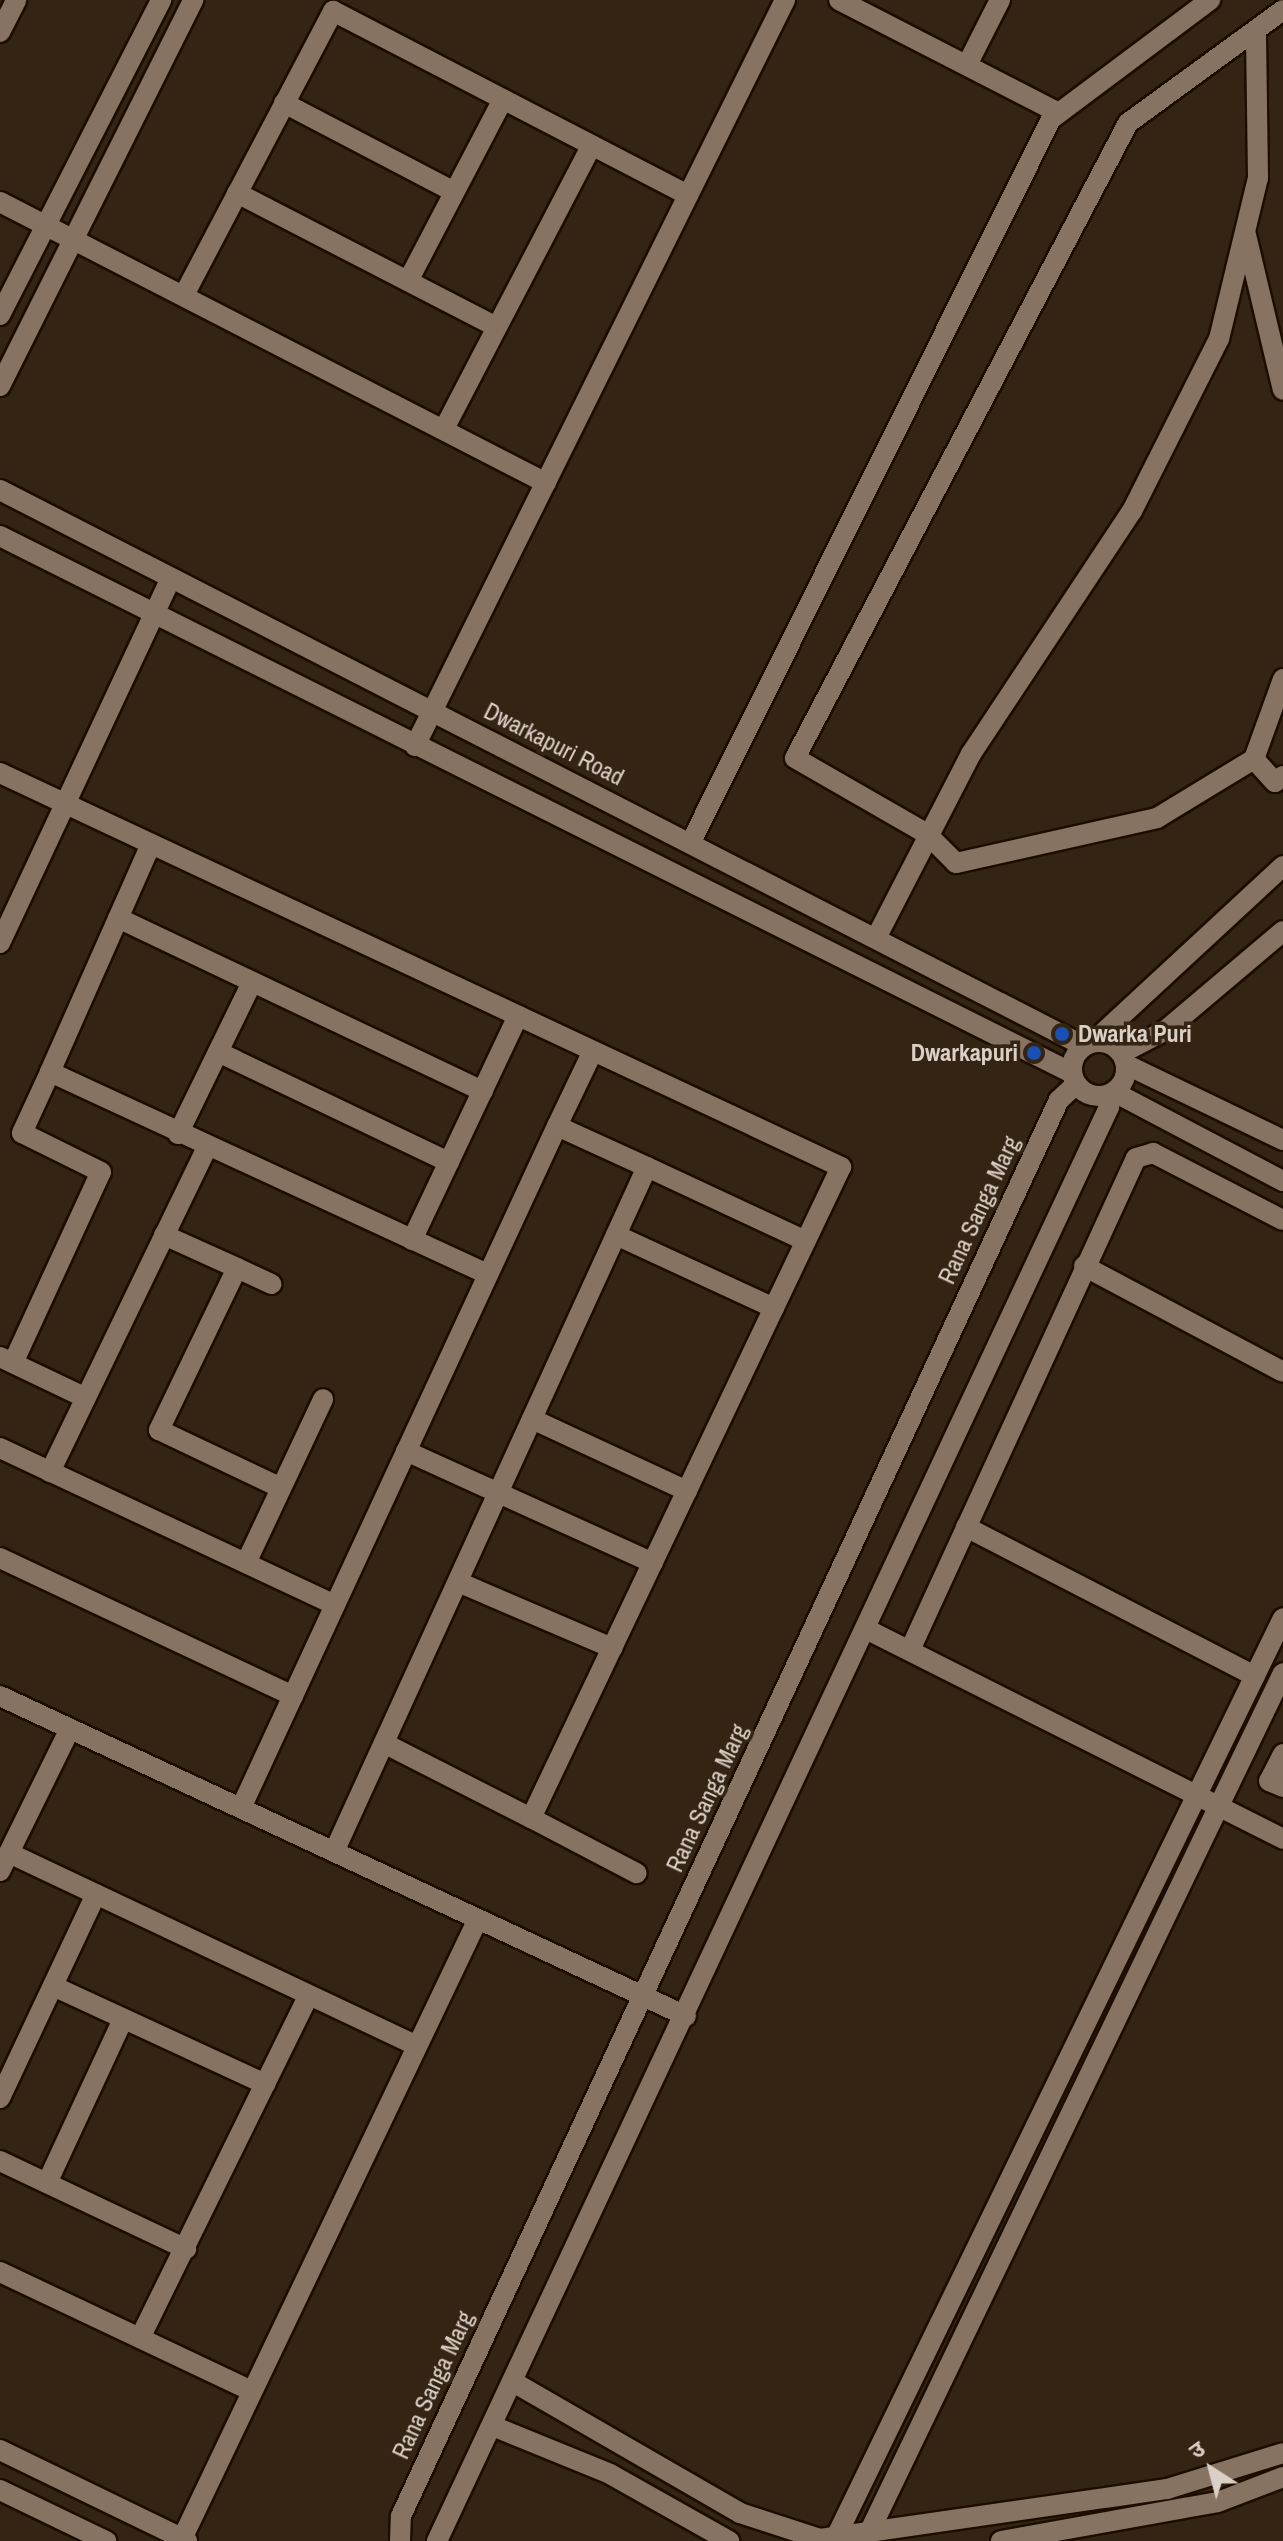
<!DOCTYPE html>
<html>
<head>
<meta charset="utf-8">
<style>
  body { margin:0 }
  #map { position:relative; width:1283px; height:2541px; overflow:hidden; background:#342414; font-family:"Archivo Narrow","Noto Sans Devanagari",sans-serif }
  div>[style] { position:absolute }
  .roads { filter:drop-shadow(2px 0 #1c0d01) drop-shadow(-2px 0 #1c0d01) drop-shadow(0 2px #1c0d01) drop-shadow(0 -2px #1c0d01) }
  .street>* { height:20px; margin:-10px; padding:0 10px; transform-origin:10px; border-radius:10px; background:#877361 }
  .secondary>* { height:20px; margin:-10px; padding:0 10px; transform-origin:10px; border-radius:10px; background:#877361 }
  .secondary>.ring { margin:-10px; padding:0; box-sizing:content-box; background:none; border:20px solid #877361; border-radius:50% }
  .dots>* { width:22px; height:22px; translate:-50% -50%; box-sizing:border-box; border:4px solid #342414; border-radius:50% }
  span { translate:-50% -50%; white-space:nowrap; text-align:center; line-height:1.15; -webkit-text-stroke:7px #342414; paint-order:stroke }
  .street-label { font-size:24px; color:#dbd0c6 }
  .poi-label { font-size:24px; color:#dbd0c6; font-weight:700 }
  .left { translate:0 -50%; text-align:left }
  .right { translate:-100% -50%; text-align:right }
  .north { position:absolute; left:1171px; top:2429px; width:80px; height:80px; -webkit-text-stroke:6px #342414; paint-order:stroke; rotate:324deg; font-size:22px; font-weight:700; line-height:32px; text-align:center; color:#dbd0c6 }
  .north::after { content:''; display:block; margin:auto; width:28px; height:36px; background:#dbd0c6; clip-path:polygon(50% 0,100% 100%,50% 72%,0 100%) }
</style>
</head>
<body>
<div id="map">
  <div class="roads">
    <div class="street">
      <i style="left:839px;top:0;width:247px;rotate:27.2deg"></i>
      <i style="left:1283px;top:10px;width:192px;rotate:143.9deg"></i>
      <i style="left:1128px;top:123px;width:717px;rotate:117.67deg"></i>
      <i style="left:795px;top:758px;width:152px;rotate:29.9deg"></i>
      <i style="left:927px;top:834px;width:41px;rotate:45deg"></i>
      <i style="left:956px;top:863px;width:206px;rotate:-12.6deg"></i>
      <i style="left:1157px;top:818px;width:114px;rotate:-31.3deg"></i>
      <i style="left:1254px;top:759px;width:31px;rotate:48deg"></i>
      <i style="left:1275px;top:782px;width:10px;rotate:-37deg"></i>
      <i style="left:0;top:32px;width:36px;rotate:-63deg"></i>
      <i style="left:967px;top:65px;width:73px;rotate:-63.1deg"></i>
      <i style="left:284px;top:103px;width:192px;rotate:27.6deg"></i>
      <i style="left:237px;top:193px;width:292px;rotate:27.3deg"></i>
      <i style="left:0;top:202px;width:614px;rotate:27.23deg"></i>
      <i style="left:1246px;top:235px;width:159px;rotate:76.6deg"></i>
      <i style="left:408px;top:281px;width:205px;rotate:-62.4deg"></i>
      <i style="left:184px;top:295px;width:321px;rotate:-62.3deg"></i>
      <i style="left:333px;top:11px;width:400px;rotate:27.4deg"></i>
      <i style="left:444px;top:429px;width:320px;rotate:-62.5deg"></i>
      <i style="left:415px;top:746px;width:833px;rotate:-63.62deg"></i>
      <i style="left:1254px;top:759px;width:85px;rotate:-70.1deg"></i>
      <i style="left:0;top:773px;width:929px;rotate:25.1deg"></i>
      <i style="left:841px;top:1167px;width:721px;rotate:115.46deg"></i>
      <i style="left:531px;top:1818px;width:165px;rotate:-153deg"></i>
      <i style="left:691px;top:842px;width:808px;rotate:-63.53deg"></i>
      <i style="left:1051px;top:119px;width:199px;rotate:-36.8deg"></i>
      <i style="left:151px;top:844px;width:249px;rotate:113.9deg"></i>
      <i style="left:50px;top:1072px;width:482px;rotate:24.8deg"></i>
      <i style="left:118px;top:918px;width:404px;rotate:25.4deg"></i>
      <i style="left:876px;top:938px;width:207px;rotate:-62.7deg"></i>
      <i style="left:971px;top:754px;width:291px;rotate:-56.5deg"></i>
      <i style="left:1132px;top:511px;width:193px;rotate:-63.2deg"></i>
      <i style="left:1219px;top:339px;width:166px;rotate:-76.4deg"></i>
      <i style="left:1258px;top:178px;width:148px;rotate:-90.8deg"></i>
      <i style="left:218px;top:1052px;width:256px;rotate:25.5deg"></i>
      <i style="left:557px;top:1126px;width:83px;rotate:-64.4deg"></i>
      <i style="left:178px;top:1134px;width:169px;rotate:-64deg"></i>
      <i style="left:647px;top:1167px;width:175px;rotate:25deg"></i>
      <i style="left:164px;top:1235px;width:80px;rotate:24.3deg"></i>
      <i style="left:237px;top:1268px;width:180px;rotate:115.7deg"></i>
      <i style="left:159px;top:1430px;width:135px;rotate:25.4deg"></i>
      <i style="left:616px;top:1235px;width:174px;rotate:24.8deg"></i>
      <i style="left:412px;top:1240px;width:248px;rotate:-64.7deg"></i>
      <i style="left:1084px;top:1266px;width:225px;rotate:28deg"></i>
      <i style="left:237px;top:1268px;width:38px;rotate:25deg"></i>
      <i style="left:0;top:1357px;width:95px;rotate:25.5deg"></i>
      <i style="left:13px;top:1363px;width:210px;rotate:-65.3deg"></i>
      <i style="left:101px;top:1172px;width:88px;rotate:-153.7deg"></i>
      <i style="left:22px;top:1133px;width:67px;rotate:-65.3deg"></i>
      <i style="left:532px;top:1419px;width:171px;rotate:24.9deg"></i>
      <i style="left:0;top:1448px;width:370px;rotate:25.1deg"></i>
      <i style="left:406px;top:1451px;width:271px;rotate:24.4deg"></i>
      <i style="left:50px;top:1472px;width:361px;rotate:-64.2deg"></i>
      <i style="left:966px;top:1527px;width:325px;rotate:27.3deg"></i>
      <i style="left:0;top:1558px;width:324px;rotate:25.2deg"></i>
      <i style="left:246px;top:1563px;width:181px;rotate:-64.8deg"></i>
      <i style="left:458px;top:1582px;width:168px;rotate:23.2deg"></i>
      <i style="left:910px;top:1650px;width:541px;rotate:-65.33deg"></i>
      <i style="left:1136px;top:1158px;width:18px;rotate:-16deg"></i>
      <i style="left:1153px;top:1153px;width:146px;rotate:27.3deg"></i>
      <i style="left:1283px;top:1754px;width:30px;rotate:117deg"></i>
      <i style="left:1269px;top:1781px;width:15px;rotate:23deg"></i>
      <i style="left:241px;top:1808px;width:752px;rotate:-65.14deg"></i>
      <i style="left:557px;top:1126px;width:99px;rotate:24.5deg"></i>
      <i style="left:647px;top:1167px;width:753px;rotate:114.56deg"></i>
      <i style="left:531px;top:1818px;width:119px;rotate:27.6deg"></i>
      <i style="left:9px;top:1853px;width:451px;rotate:25.3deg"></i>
      <i style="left:0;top:1871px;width:158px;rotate:-63.8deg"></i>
      <i style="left:53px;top:1986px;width:234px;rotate:24.8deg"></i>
      <i style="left:0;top:2098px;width:225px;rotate:-64.8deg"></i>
      <i style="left:0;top:2161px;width:206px;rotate:25.3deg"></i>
      <i style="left:47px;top:2183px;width:181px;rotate:-65.1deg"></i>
      <i style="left:0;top:2272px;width:276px;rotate:25.3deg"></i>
      <i style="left:140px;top:2338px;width:382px;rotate:-63.8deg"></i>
      <i style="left:182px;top:2539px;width:687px;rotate:-64.48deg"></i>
    </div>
    <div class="secondary">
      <i style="left:0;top:315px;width:354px;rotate:-62.9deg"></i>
      <i style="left:0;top:386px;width:432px;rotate:-63.4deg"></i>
      <i style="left:0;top:490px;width:1218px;rotate:27.15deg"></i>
      <i style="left:0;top:536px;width:1199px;rotate:26.61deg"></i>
      <i style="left:0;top:943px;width:403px;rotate:-64.9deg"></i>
      <i class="ring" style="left:1072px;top:1042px;width:34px;height:34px"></i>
      <i style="left:1093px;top:1042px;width:259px;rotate:-42.8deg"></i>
      <i style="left:1122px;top:1053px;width:50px;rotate:-27.6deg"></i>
      <i style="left:1166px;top:1030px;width:153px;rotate:-40.2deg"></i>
      <i style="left:1127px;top:1065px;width:173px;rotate:25.7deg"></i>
      <i style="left:1114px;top:1092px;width:191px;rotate:27.8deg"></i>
      <i style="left:866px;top:1629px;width:467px;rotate:26.7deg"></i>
      <i style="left:0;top:1696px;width:757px;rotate:25.01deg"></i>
      <i style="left:515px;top:2383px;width:260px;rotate:30deg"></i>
      <i style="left:740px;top:2513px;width:84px;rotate:18deg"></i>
      <i style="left:820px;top:2539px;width:351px;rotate:-8.2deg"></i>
      <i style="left:1167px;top:2489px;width:121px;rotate:-17.2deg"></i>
      <i style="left:495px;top:2427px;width:124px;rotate:22.2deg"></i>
      <i style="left:610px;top:2474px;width:137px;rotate:29.4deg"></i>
      <i style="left:0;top:2450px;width:208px;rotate:25.9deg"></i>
      <i style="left:0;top:2490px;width:118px;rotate:25.7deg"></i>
      <i style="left:400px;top:2541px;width:25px;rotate:-88deg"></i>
      <i style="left:401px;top:2516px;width:1561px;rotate:-65.08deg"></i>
      <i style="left:1059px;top:1100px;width:23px;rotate:-43deg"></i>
      <i style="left:437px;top:2541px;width:1584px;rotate:-64.89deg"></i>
      <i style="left:1109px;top:1107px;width:12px;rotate:-104deg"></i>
      <i style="left:834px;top:2541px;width:1026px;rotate:-64.06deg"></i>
      <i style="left:865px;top:2541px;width:963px;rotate:-64.29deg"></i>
      <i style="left:1001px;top:2541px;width:220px;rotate:-10.2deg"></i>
      <i style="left:1218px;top:2502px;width:70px;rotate:-21deg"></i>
    </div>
  </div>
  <div class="dots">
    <i style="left:1062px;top:1034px;background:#1a4fb4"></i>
    <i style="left:1034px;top:1053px;background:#1a4fb4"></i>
  </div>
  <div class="street-label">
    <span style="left:554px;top:744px;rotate:27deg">Dwarkapuri Road</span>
    <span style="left:979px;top:1210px;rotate:-65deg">Rana Sanga Marg</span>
    <span style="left:707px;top:1798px;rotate:-65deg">Rana Sanga Marg</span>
    <span style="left:433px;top:2385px;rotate:-65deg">Rana Sanga Marg</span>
  </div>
  <div class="poi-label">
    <span class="left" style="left:1078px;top:1034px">Dwarka Puri</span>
    <span class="right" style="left:1018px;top:1053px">Dwarkapuri</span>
  </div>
  <div class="north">उ</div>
</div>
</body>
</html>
